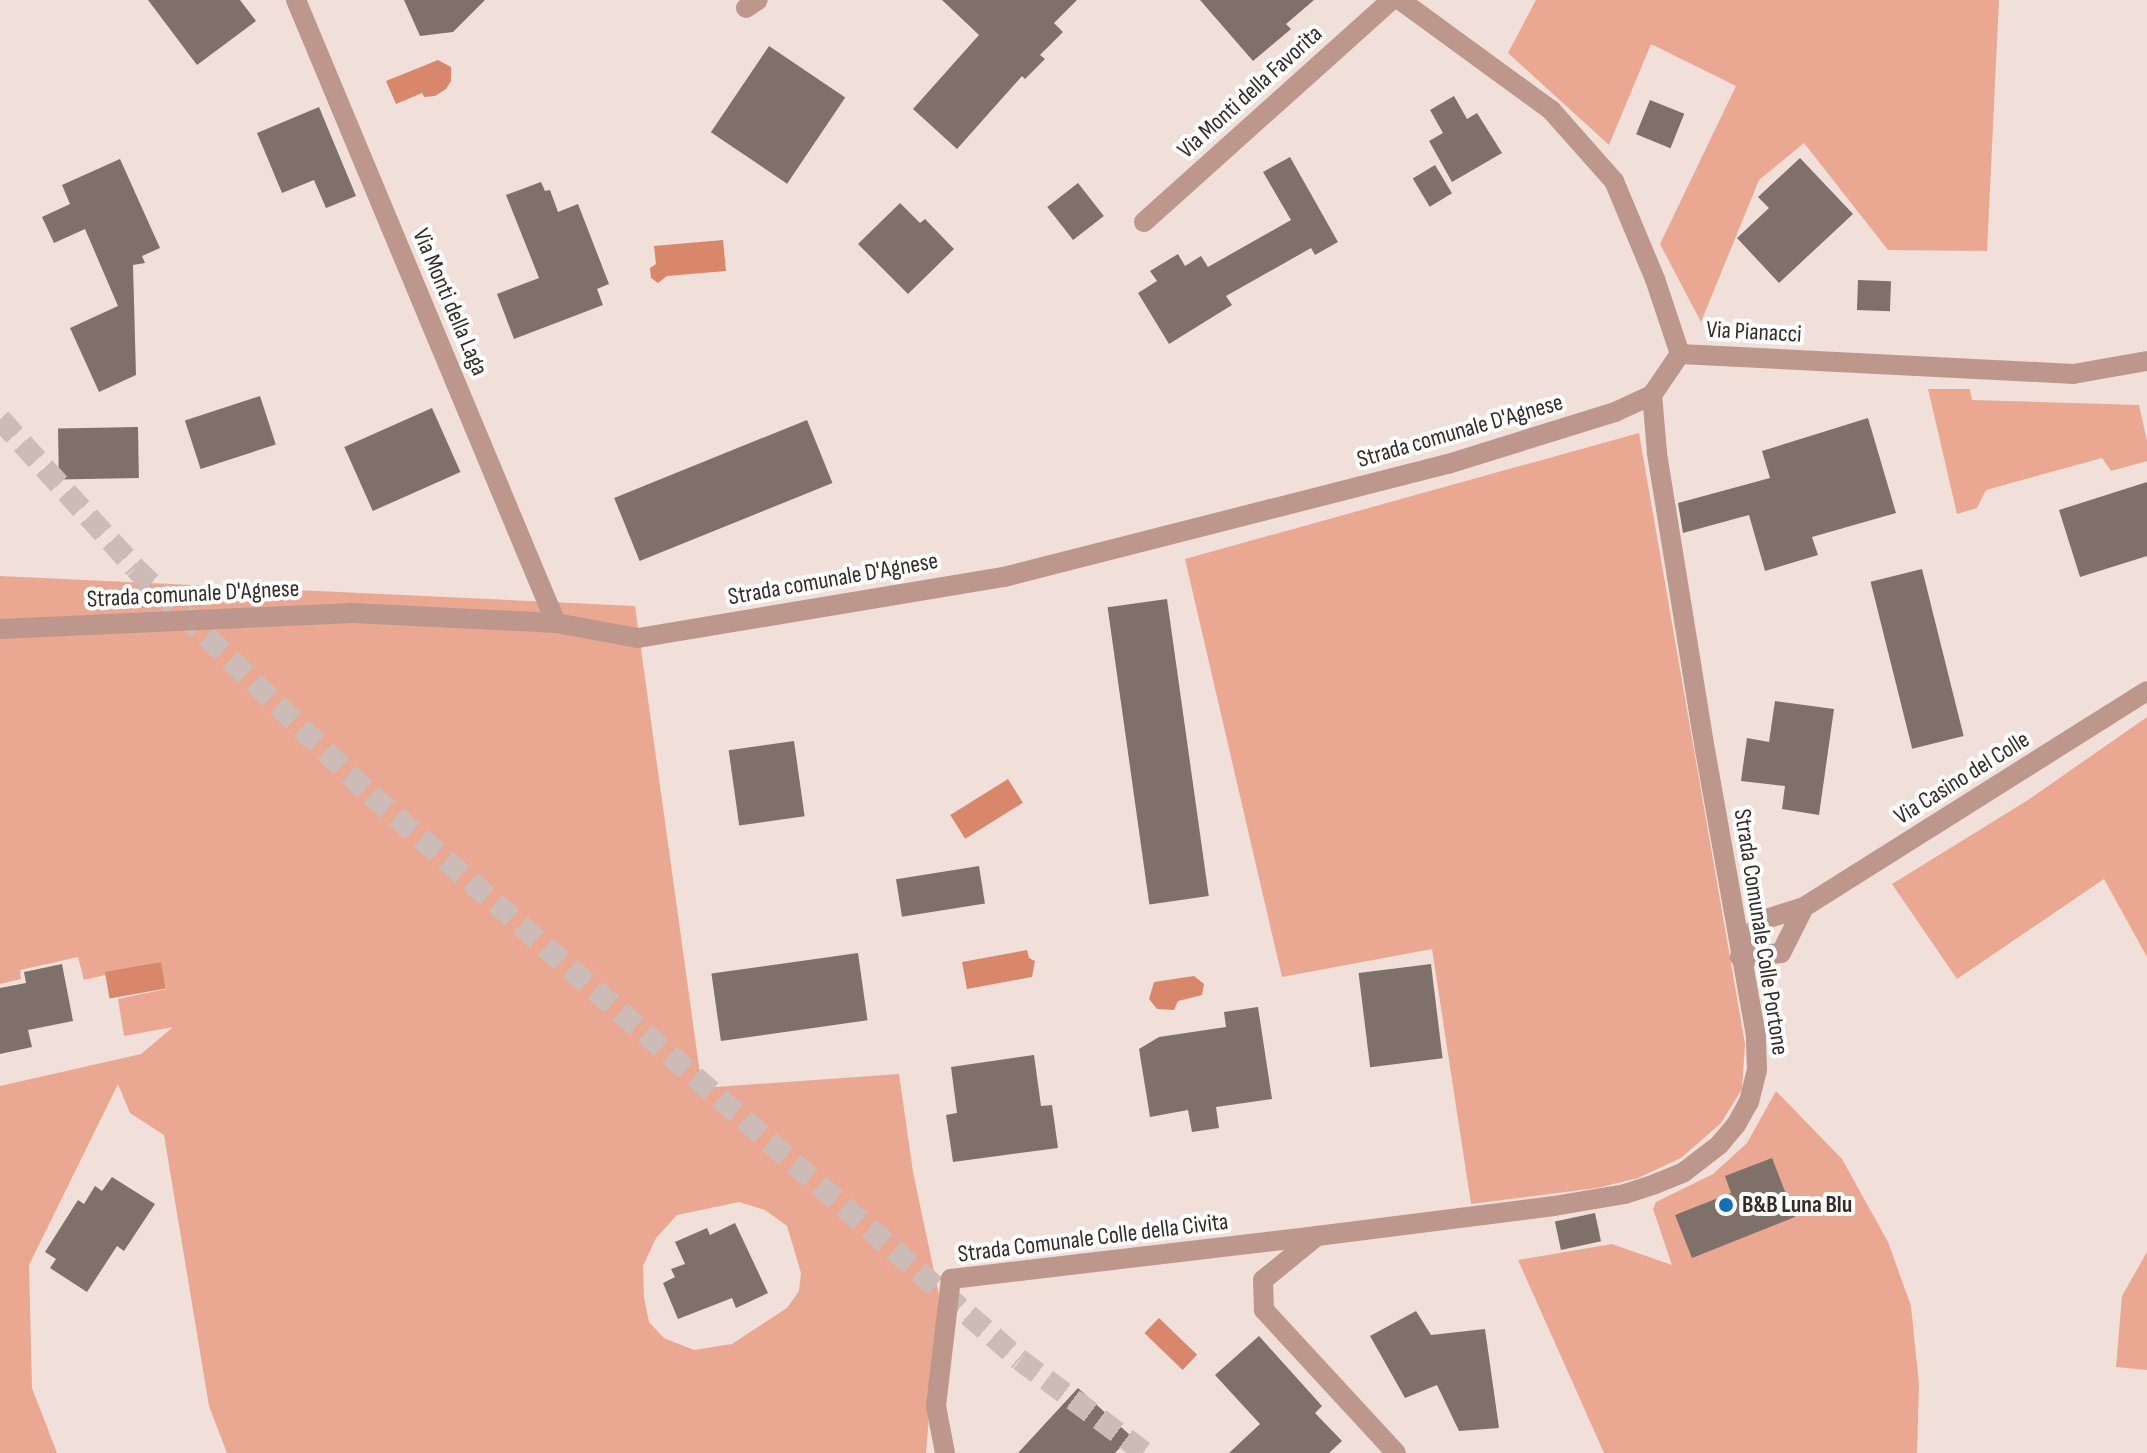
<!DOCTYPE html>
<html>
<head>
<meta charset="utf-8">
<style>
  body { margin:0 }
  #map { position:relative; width:2147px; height:1453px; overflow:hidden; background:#f1e0da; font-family:"Sofia Sans Condensed",sans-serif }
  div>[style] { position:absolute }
  .green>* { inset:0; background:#eaa892 }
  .water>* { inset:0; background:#d8876b; transform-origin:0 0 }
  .building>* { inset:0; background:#7f706a; transform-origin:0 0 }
  .trunk-tunnel>* { height:22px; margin-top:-11px; transform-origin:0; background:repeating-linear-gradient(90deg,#cbbcb7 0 22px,transparent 0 33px) }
  .minor>* { height:20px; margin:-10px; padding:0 10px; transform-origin:10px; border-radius:10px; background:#bd978b }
  .dots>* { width:22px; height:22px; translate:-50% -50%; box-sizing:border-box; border:4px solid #fff; border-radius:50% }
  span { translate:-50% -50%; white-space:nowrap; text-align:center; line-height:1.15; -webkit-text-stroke:8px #fff; paint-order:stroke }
  .street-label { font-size:24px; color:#332c2a }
  .poi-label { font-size:24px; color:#332c2a; font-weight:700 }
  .left { translate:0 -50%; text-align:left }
</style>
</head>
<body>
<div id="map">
  <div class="green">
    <i style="clip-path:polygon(1536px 0,1999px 0,1987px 251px,1888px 250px,1804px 143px,1759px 180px,1701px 322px,1660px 244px,1736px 86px,1651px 44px,1609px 145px,1508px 53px)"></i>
    <i style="clip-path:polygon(1928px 389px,1970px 389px,1972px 400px,2139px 405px,2147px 441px,2147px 461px,2111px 471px,2102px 458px,1986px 490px,1977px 508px,1957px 514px)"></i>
    <i style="clip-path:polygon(1639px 433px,1745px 1044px,1742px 1089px,1721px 1123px,1681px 1158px,1638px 1178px,1597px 1188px,1471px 1204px,1432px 949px,1282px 977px,1185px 559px)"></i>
    <i style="clip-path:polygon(evenodd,0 576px,635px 606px,702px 1088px,899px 1074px,913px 1172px,939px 1295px,926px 1453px,227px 1453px,209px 1406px,164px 1135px,130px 1113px,118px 1084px,29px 1265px,32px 1388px,57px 1453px,0 1453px,0 1086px,141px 1054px,173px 1027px,124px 1036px,118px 999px,166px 989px,160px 962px,84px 980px,78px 957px,20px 970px,21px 979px,0 984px,0 576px,739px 1202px,765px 1210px,787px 1226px,801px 1273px,799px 1291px,787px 1308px,732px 1344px,694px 1350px,664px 1338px,649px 1322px,644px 1297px,643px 1266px,656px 1238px,677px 1215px,739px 1202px)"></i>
    <i style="clip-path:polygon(2147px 717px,2147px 957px,2104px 879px,1957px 979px,1892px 884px,2028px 800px)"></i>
    <i style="clip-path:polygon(1776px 1091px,1842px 1159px,1888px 1242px,1911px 1306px,1919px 1384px,1917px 1453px,1604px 1453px,1518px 1260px,1612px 1244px,1672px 1265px,1653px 1209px,1656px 1202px,1713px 1174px,1747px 1143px)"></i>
    <i style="clip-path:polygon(2147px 1252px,2147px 1370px,2116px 1367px,2122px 1296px)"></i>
  </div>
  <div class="water">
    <i style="clip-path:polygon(438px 60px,451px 67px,451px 81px,446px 89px,435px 96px,424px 97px,422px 93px,396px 104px,386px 81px)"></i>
    <i style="clip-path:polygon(723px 240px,726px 271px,667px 276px,658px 283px,651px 278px,650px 268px,656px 264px,654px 246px)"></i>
    <i style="left:1008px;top:779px;width:28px;height:68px;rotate:58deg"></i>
    <i style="clip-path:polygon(1027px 950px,1029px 958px,1035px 961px,1032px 977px,967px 989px,962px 962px)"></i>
    <i style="left:161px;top:962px;width:27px;height:57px;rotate:80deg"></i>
    <i style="clip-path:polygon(1194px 976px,1204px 984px,1202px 995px,1178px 1001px,1174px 1010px,1157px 1009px,1149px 999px,1154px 982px)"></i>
    <i style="left:1159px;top:1318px;width:53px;height:21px;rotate:44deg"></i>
  </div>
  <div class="building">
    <i style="clip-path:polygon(148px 0,240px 0,256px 21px,197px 65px)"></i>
    <i style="clip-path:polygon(404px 0,485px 0,453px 32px,420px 36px)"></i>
    <i style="clip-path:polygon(942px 0,1077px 0,1054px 23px,1063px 32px,1040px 55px,1045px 59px,1025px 79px,1022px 76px,957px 149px,913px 109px,979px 35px)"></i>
    <i style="clip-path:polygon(1200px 0,1314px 0,1286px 24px,1291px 29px,1253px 61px)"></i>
    <i style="left:769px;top:46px;width:92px;height:104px;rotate:34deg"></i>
    <i style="clip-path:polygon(1454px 96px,1467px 119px,1477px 113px,1502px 153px,1452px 182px,1429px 141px,1443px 133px,1430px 110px)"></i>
    <i style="left:1650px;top:100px;width:37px;height:37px;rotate:22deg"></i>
    <i style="clip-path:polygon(319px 107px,356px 196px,326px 208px,314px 180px,282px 193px,257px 133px)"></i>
    <i style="clip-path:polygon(1290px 157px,1338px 242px,1315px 255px,1311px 248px,1226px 296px,1232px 305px,1169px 344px,1138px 293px,1157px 281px,1150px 271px,1178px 254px,1185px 266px,1201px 256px,1208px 267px,1291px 220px,1263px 172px)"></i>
    <i style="clip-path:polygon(1800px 158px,1853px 214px,1779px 283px,1737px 238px,1769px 208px,1758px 197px)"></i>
    <i style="clip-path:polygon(120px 159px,160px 248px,142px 256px,145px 263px,133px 265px,136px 375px,99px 392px,70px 328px,118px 306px,85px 229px,54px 243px,42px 217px,70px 204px,62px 185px)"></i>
    <i style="left:1435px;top:165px;width:33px;height:26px;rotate:59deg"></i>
    <i style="clip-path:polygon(541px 182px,545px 191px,550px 190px,558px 212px,578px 204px,609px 284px,597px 289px,603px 305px,514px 339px,497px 294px,539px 278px,506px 195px)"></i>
    <i style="left:1078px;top:183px;width:42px;height:39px;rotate:52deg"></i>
    <i style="clip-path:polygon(900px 203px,920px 223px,925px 219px,954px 249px,908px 294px,858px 244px)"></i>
    <i style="left:1858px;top:280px;width:33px;height:30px;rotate:2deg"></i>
    <i style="left:260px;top:396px;width:51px;height:79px;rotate:72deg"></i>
    <i style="left:432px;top:408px;width:70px;height:96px;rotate:66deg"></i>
    <i style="clip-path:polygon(1868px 418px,1896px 513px,1812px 537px,1818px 555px,1765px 571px,1749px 515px,1683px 533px,1678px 503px,1770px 478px,1762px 451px)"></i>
    <i style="left:807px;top:420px;width:68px;height:208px;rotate:68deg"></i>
    <i style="left:138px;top:427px;width:51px;height:80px;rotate:89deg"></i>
    <i style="clip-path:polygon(2147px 482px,2147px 556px,2080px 577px,2059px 510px)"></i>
    <i style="left:1922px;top:569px;width:172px;height:53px;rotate:76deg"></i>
    <i style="left:1167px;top:599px;width:300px;height:60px;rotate:82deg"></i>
    <i style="clip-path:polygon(1775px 701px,1834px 709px,1819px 815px,1782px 809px,1785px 786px,1741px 781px,1747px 738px,1769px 742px)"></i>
    <i style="left:794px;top:741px;width:76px;height:66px;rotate:82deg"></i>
    <i style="left:979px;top:866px;width:38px;height:84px;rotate:81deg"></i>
    <i style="left:858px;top:953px;width:68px;height:148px;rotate:82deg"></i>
    <i style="clip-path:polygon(62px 964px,73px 1021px,28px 1030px,32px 1047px,0 1054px,0 988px,26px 983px,24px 972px)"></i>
    <i style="left:1431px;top:964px;width:95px;height:73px;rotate:83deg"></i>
    <i style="clip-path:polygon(1258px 1007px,1272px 1099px,1216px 1107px,1219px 1128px,1192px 1132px,1188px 1110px,1150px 1117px,1139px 1049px,1159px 1037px,1226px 1027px,1224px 1012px)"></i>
    <i style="clip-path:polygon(1034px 1055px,1041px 1106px,1052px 1105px,1058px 1148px,953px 1162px,946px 1115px,957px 1113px,951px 1067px)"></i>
    <i style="clip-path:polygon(1772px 1158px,1795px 1217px,1692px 1258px,1675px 1215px,1731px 1193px,1725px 1176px)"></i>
    <i style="clip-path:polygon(112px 1177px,155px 1204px,124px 1251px,117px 1246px,87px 1292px,50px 1268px,56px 1259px,45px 1252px,78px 1200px,84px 1204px,95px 1186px,102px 1191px)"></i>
    <i style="left:1595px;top:1213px;width:29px;height:41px;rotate:78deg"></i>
    <i style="clip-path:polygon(735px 1223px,768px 1293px,736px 1308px,732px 1298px,678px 1319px,663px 1283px,675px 1277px,671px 1269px,685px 1264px,675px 1242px,707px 1228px,710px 1235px)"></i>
    <i style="clip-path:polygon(1416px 1311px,1431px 1335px,1485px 1329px,1499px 1428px,1459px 1431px,1437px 1385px,1405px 1398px,1370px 1336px)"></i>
    <i style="clip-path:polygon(1259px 1336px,1322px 1406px,1315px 1413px,1342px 1441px,1329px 1453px,1229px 1453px,1260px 1424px,1215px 1375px)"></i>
    <i style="clip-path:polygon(1078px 1388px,1131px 1436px,1115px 1453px,1018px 1453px)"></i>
  </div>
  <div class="trunk-tunnel">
    <i style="left:0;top:419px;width:201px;rotate:47.8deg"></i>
    <i style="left:135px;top:568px;width:327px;rotate:43.9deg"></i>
    <i style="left:371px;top:795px;width:860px;rotate:41.04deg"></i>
    <i style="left:1020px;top:1360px;width:156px;rotate:36.6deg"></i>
  </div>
  <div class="minor">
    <i style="left:296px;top:0;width:675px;rotate:67.35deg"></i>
    <i style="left:1400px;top:0;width:187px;rotate:36.1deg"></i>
    <i style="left:1551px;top:110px;width:95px;rotate:48.4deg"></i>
    <i style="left:1614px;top:181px;width:106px;rotate:67.3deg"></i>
    <i style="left:1655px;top:279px;width:79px;rotate:71.6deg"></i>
    <i style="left:746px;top:8px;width:14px;rotate:-34deg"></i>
    <i style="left:1144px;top:222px;width:332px;rotate:-41.9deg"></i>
    <i style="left:1680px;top:354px;width:394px;rotate:2.9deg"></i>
    <i style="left:2073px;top:374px;width:75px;rotate:-10deg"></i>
    <i style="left:0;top:629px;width:353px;rotate:-2.6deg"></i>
    <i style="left:353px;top:613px;width:203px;rotate:2.8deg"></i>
    <i style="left:556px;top:623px;width:83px;rotate:10.4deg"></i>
    <i style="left:638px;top:638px;width:371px;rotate:-9.5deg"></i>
    <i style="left:1004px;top:577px;width:458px;rotate:-14.3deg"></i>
    <i style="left:1448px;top:464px;width:175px;rotate:-17.3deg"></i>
    <i style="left:1615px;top:412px;width:41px;rotate:-24.7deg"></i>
    <i style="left:1740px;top:957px;width:41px;rotate:-60.9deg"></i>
    <i style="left:1760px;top:921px;width:46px;rotate:-17.7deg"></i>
    <i style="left:1804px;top:907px;width:405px;rotate:-32.2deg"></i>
    <i style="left:1740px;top:957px;width:41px;rotate:-5.6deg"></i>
    <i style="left:1781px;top:953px;width:51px;rotate:-63.4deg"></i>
    <i style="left:945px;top:1453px;width:48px;rotate:-100.8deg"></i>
    <i style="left:936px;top:1406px;width:128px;rotate:-83.3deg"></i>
    <i style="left:951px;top:1279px;width:369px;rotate:-6.7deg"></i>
    <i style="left:1396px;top:1453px;width:195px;rotate:-132.7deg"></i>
    <i style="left:1264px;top:1310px;width:30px;rotate:-92deg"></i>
    <i style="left:1263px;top:1280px;width:70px;rotate:-39.2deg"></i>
    <i style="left:1317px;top:1236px;width:239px;rotate:-7.2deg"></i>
    <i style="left:1554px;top:1206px;width:72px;rotate:-9.6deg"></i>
    <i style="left:1625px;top:1194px;width:32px;rotate:-18deg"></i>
    <i style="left:1655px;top:1184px;width:31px;rotate:-22deg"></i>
    <i style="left:1684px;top:1172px;width:44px;rotate:-37.6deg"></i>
    <i style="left:1719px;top:1145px;width:26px;rotate:-50deg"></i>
    <i style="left:1736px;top:1125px;width:26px;rotate:-61deg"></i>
    <i style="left:1749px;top:1102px;width:34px;rotate:-76deg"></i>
    <i style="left:1757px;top:1069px;width:33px;rotate:-92deg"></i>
    <i style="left:1756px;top:1036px;width:291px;rotate:-100.1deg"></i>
    <i style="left:1705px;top:750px;width:302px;rotate:-99.2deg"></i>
    <i style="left:1657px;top:452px;width:57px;rotate:-95deg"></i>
    <i style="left:1652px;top:395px;width:50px;rotate:-55.7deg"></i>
  </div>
  <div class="dots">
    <i style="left:1726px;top:1205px;background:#1170bd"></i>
  </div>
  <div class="street-label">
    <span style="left:1250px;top:92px;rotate:-42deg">Via Monti della Favorita</span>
    <span style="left:450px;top:302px;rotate:67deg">Via Monti della Laga</span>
    <span style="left:1754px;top:332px;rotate:3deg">Via Pianacci</span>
    <span style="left:1460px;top:431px;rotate:-16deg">Strada comunale D'Agnese</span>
    <span style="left:833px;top:579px;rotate:-10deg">Strada comunale D'Agnese</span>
    <span style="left:193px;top:594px;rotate:-3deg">Strada comunale D'Agnese</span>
    <span style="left:1962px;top:778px;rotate:-32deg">Via Casino del Colle</span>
    <span style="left:1761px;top:932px;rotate:81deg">Strada Comunale Colle Portone</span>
    <span style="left:1093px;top:1238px;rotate:-7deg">Strada Comunale Colle della Civita</span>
  </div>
  <div class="poi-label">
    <span class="left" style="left:1742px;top:1205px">B&amp;B Luna Blu</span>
  </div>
</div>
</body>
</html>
